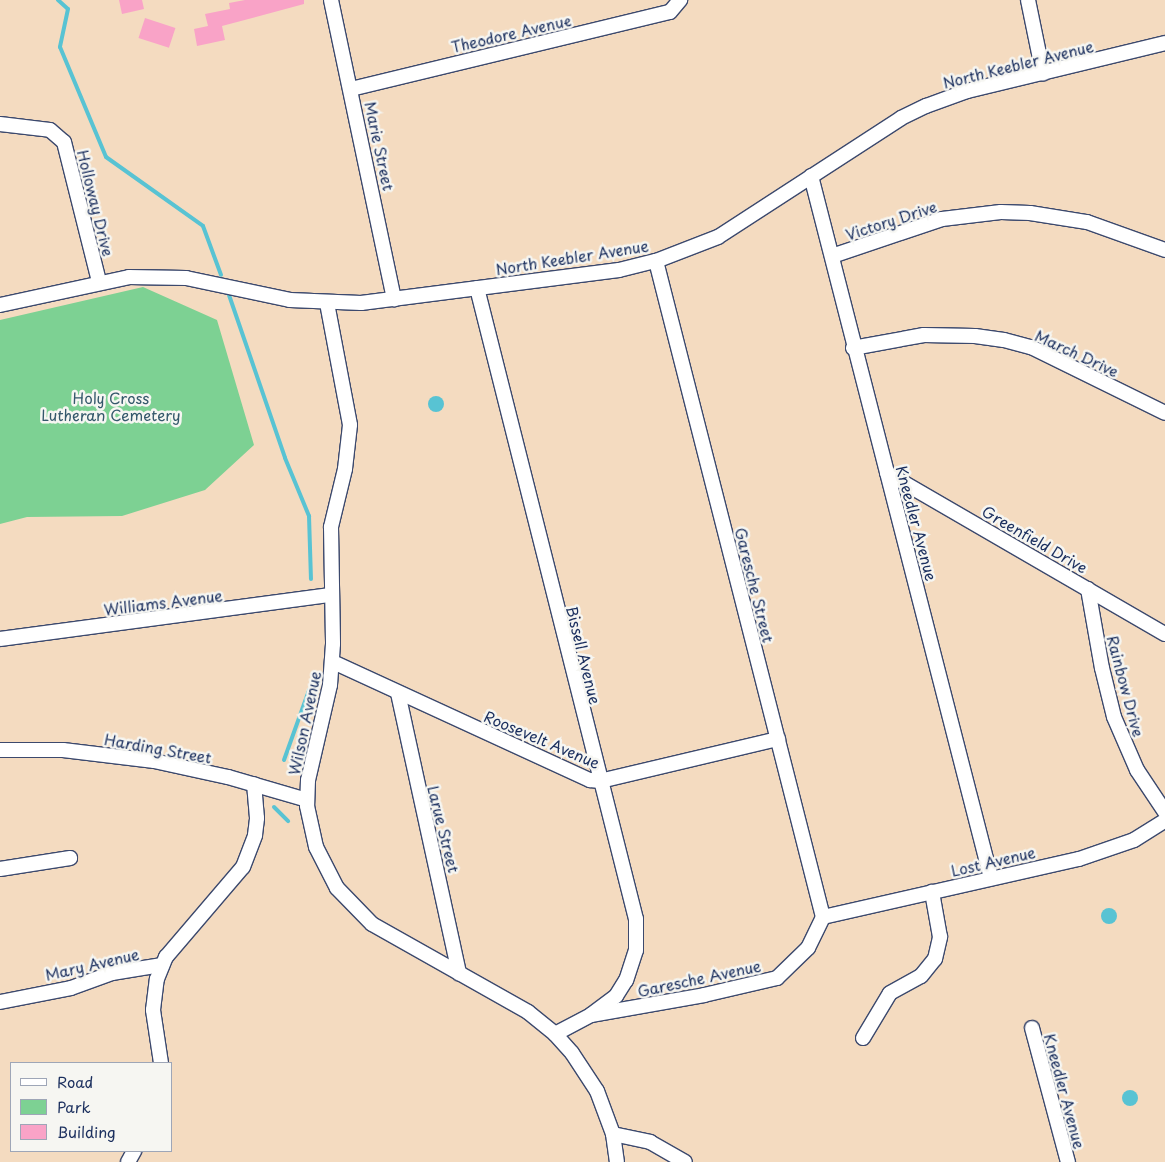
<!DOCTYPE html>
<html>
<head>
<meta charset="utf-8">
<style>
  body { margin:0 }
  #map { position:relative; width:1165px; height:1162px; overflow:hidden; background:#f4dbc0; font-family:"Playpen Sans",sans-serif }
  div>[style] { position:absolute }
  .green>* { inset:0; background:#7dd193 }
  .water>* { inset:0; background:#58c3d3 }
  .round { border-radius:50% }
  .stream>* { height:4px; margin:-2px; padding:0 2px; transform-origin:2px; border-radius:2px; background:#58c3d3 }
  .building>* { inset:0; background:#f9a3c7; transform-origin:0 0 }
  .roads { filter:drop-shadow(1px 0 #3c496d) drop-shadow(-1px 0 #3c496d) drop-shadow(0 1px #3c496d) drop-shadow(0 -1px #3c496d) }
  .minor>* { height:14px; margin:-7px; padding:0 7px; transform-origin:7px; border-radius:7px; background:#fff }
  span { translate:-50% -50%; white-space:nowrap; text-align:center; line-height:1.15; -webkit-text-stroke:5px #f6f6f2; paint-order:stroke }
  .street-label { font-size:15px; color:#1b2f5e }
  .park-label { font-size:15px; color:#34586b }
  .legend { position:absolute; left:10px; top:1062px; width:162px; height:90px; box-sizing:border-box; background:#f6f6f2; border:1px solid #9ea6b7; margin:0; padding:6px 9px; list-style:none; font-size:15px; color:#1b2f5e }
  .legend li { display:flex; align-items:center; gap:10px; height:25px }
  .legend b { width:25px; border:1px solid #9ea6b7 }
</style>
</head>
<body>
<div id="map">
  <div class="green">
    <i style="clip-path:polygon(143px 287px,217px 320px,254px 445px,205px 490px,122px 516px,27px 517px,0 524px,0 320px)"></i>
  </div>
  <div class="water">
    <i class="round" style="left:428px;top:396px;width:16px;height:16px"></i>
    <i class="round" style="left:1101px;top:908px;width:16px;height:16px"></i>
    <i class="round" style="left:1122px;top:1090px;width:16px;height:16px"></i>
  </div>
  <div class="stream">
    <i style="left:58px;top:0;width:13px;rotate:42deg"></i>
    <i style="left:68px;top:9px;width:39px;rotate:102deg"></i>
    <i style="left:60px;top:47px;width:119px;rotate:67.3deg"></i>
    <i style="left:106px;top:157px;width:119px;rotate:35.4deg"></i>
    <i style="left:203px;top:226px;width:52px;rotate:69.8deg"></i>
    <i style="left:229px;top:295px;width:172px;rotate:71deg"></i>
    <i style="left:285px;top:458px;width:63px;rotate:67.5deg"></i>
    <i style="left:309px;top:516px;width:63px;rotate:88.2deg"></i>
    <i style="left:284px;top:760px;width:74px;rotate:-70.3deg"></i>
    <i style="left:274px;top:807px;width:20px;rotate:45deg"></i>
  </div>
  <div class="building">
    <i style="clip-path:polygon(119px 0,142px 0,144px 9px,122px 14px)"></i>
    <i style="clip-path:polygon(245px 0,304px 0,304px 4px,222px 26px,225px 40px,197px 46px,194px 29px,208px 26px,205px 14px,230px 9px,229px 3px)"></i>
    <i style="left:145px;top:18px;width:32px;height:21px;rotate:18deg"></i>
  </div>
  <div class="roads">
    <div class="minor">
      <i style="left:331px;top:0;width:306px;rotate:78.1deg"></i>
      <i style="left:1028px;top:0;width:75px;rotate:78.4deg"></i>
      <i style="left:351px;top:89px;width:328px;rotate:-13.6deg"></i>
      <i style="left:670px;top:12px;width:16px;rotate:-50deg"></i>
      <i style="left:0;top:124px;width:50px;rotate:6.8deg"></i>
      <i style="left:50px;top:130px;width:18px;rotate:41deg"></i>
      <i style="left:64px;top:142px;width:143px;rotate:75.9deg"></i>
      <i style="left:811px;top:176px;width:725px;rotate:75.62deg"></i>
      <i style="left:832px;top:256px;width:116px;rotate:-18.6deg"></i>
      <i style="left:942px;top:219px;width:59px;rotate:-6.8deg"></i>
      <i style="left:1001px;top:212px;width:29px;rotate:2deg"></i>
      <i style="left:1030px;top:213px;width:58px;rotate:9deg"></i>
      <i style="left:1087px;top:222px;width:83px;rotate:19.7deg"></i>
      <i style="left:656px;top:261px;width:677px;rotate:75.72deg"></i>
      <i style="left:477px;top:288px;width:651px;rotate:75.86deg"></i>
      <i style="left:636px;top:919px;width:31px;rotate:90deg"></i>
      <i style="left:636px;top:950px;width:32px;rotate:108deg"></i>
      <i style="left:626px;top:980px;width:19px;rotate:122deg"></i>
      <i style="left:616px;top:996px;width:31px;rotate:143deg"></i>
      <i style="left:327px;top:303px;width:124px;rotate:79.3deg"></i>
      <i style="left:350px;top:425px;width:44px;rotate:96.5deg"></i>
      <i style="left:345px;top:469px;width:60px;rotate:103.6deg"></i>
      <i style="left:331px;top:527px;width:117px;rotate:89deg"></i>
      <i style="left:333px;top:644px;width:41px;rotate:94.2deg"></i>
      <i style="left:330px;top:685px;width:98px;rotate:103deg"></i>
      <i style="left:308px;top:780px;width:26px;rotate:92deg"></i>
      <i style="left:307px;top:806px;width:42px;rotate:77.6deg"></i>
      <i style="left:316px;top:847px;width:46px;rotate:62.9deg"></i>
      <i style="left:337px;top:888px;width:50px;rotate:45.8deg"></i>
      <i style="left:372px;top:924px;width:179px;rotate:29.4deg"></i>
      <i style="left:528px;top:1012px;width:35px;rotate:39deg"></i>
      <i style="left:555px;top:1034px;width:25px;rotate:48deg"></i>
      <i style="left:572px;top:1053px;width:45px;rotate:56.7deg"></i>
      <i style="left:597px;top:1091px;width:46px;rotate:69.6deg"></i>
      <i style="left:613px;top:1134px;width:28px;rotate:82deg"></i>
      <i style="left:0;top:305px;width:132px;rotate:-12.2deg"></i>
      <i style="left:129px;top:277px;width:57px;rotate:1deg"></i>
      <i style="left:186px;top:278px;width:106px;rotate:11.9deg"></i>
      <i style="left:290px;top:300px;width:71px;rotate:2.4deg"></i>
      <i style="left:361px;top:303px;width:260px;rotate:-7.3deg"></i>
      <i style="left:619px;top:270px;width:38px;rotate:-14deg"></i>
      <i style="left:656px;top:261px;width:66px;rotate:-21.2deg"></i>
      <i style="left:718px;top:237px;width:218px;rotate:-33deg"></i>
      <i style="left:901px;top:118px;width:28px;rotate:-26deg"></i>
      <i style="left:926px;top:106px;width:44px;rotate:-20.1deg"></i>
      <i style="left:967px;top:91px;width:204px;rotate:-13.6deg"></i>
      <i style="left:853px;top:348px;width:72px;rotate:-10.4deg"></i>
      <i style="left:924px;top:335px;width:51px;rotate:1.1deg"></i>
      <i style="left:975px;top:336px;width:29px;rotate:8deg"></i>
      <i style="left:1004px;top:340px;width:28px;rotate:15deg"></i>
      <i style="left:1031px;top:347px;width:149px;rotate:26.2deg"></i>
      <i style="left:887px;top:473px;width:321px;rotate:30.1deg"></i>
      <i style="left:1088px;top:589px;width:80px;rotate:80deg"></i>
      <i style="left:1102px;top:668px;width:50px;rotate:76.2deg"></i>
      <i style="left:1114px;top:717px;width:58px;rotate:66.5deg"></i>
      <i style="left:1137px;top:770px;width:50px;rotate:56.3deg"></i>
      <i style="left:0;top:639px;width:334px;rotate:-7.6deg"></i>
      <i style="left:333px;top:662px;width:283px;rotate:24.7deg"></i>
      <i style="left:590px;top:780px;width:10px;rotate:6deg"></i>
      <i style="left:600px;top:781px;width:183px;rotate:-13.3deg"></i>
      <i style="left:398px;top:693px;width:287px;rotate:77.7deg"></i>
      <i style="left:0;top:750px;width:63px"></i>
      <i style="left:63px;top:750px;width:92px;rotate:6.9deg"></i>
      <i style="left:154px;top:761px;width:76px;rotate:12.2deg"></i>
      <i style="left:228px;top:777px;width:82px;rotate:16.2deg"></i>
      <i style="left:0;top:869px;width:71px;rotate:-8.9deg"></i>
      <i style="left:823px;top:917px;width:262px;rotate:-12.8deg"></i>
      <i style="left:1079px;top:859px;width:58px;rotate:-19.1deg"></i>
      <i style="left:1134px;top:840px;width:36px;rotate:-32deg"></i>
      <i style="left:0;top:1002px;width:72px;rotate:-11.2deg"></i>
      <i style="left:71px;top:988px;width:44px;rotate:-20.1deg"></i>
      <i style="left:112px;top:973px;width:51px;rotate:-9.1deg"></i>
      <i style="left:1032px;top:1028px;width:139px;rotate:75deg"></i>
      <i style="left:555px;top:1034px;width:41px;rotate:-27.8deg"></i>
      <i style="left:591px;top:1015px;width:115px;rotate:-10deg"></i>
      <i style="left:704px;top:995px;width:75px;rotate:-13.1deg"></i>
      <i style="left:777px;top:978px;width:43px;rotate:-44.1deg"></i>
      <i style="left:808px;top:948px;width:34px;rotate:-64deg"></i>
      <i style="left:863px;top:1038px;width:52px;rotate:-59deg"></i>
      <i style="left:890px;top:993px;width:35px;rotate:-29deg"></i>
      <i style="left:921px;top:976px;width:22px;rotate:-51deg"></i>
      <i style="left:935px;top:959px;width:23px;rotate:-77deg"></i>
      <i style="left:940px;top:937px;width:46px;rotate:-100.1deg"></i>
      <i style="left:161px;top:1063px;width:54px;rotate:-98.6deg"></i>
      <i style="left:153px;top:1010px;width:31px;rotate:-83deg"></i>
      <i style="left:157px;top:979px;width:24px;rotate:-68deg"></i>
      <i style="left:166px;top:957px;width:118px;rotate:-49.5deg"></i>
      <i style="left:243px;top:867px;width:34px;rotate:-69deg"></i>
      <i style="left:255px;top:835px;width:17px;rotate:-83deg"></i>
      <i style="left:257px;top:818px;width:34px;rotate:-95deg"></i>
      <i style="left:613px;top:1134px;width:38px;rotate:12deg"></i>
      <i style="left:650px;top:1142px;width:40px;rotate:29.7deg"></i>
      <i style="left:128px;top:1162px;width:13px;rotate:-61deg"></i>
    </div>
  </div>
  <div class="street-label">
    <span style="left:511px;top:33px;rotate:-13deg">Theodore Avenue</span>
    <span style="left:1018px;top:64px;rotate:-14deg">North Keebler Avenue</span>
    <span style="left:380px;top:146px;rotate:78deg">Marie Street</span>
    <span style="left:96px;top:203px;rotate:76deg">Holloway Drive</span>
    <span style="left:891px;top:220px;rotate:-18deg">Victory Drive</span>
    <span style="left:572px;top:257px;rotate:-9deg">North Keebler Avenue</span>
    <span style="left:1077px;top:353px;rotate:25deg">March Drive</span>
    <span style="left:917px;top:523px;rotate:75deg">Kneedler Avenue</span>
    <span style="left:1035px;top:539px;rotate:30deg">Greenfield Drive</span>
    <span style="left:755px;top:585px;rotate:76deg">Garesche Street</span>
    <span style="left:163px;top:602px;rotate:-7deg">Williams Avenue</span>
    <span style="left:584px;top:655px;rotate:76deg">Bissell Avenue</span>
    <span style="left:1126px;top:686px;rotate:75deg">Rainbow Drive</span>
    <span style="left:304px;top:723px;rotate:-78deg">Wilson Avenue</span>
    <span style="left:542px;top:739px;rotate:23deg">Roosevelt Avenue</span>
    <span style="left:158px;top:748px;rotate:10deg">Harding Street</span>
    <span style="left:444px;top:829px;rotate:76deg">Larue Street</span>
    <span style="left:993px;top:861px;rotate:-13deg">Lost Avenue</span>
    <span style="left:92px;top:964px;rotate:-13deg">Mary Avenue</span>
    <span style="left:699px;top:978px;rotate:-12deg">Garesche Avenue</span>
    <span style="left:1065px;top:1091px;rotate:75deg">Kneedler Avenue</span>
  </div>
  <div class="park-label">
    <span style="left:111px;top:406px">Holy Cross<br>Lutheran Cemetery</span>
  </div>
  <ul class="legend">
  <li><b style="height:6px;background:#fff"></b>Road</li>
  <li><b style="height:14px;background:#7dd193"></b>Park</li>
  <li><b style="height:14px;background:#f9a3c7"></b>Building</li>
  </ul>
</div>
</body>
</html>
